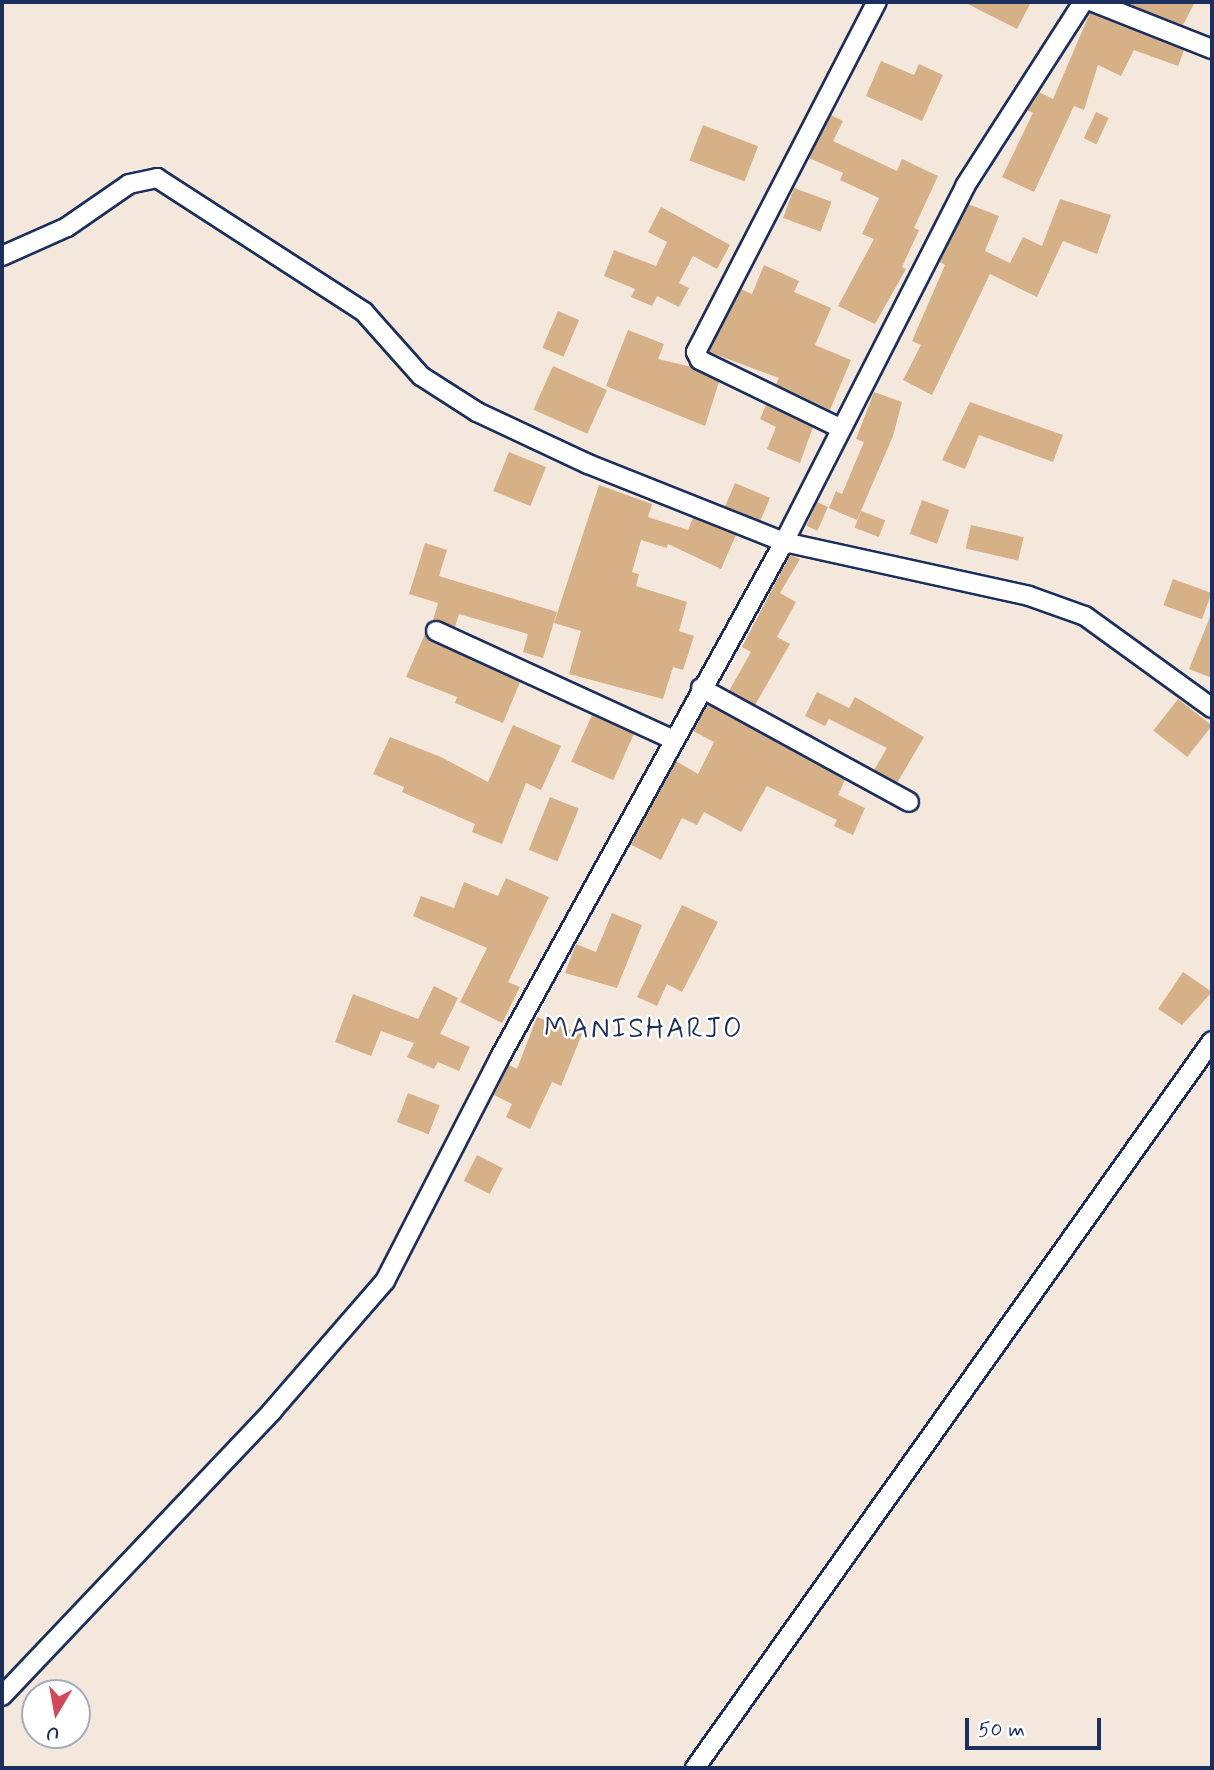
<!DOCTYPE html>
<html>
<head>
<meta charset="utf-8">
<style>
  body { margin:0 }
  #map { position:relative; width:1214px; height:1770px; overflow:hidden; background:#f3e8db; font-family:Mynerve,sans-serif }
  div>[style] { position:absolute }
  .building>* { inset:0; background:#d6b188; transform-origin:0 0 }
  .roads { filter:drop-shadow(2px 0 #1b2f5e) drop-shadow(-2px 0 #1b2f5e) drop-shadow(0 2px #1b2f5e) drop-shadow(0 -2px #1b2f5e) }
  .street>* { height:18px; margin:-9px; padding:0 9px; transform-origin:9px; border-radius:9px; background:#fff }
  span { translate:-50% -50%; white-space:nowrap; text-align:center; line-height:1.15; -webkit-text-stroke:5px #fff; paint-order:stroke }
  .quarter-label { font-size:28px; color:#1b2f5e; letter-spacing:2px }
  .frame { position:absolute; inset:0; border:4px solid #1b2f5e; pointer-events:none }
  .north { position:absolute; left:21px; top:1679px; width:70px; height:70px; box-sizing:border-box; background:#fff; border:2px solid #a4acbf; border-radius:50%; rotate:190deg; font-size:19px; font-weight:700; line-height:28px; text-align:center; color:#1b2f5e }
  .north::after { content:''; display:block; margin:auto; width:24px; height:32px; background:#d1495b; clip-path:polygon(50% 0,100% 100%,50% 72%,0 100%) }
  .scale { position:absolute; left:965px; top:1718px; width:136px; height:32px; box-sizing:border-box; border:4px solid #1b2f5e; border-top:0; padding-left:9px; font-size:21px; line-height:24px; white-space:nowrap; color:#1b2f5e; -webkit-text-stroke:5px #fff; paint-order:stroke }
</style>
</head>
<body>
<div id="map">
  <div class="building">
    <i style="clip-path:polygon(964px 2px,1031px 2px,1017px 29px)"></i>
    <i style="clip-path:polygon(1123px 2px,1195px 2px,1183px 25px)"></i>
    <i style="clip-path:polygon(1090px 13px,1184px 50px,1178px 66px,1134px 50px,1121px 76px,1098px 65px,1084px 110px,1074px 106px,1034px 192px,1002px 177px,1033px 113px,1027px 110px,1039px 92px,1053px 99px)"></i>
    <i style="clip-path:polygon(881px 61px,914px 75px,919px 64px,943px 75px,922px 121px,866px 96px)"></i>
    <i style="left:1096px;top:112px;width:14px;height:29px;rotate:25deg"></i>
    <i style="clip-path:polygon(831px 115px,843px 121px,833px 141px,897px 171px,902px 159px,938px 176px,914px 228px,919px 230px,902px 267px,906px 269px,875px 324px,838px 306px,874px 239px,862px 234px,879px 198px,840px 180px,843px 173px,809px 158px)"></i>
    <i style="left:703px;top:125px;width:59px;height:38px;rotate:21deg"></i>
    <i style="left:794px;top:188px;width:40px;height:32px;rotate:20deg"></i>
    <i style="clip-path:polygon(1060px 199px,1111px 215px,1097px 254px,1063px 241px,1037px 297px,990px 274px,932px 395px,903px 380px,921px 345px,912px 341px,945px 265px,940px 262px,968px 204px,999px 216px,985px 251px,1010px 263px,1023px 237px,1042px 246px)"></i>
    <i style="clip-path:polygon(661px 207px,730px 245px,717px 269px,693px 256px,679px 283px,689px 288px,679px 307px,657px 296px,652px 306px,631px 297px,635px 289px,604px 276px,614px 250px,656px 266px,667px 242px,648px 232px)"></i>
    <i style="clip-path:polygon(764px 265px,799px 281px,794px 292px,831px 308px,815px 345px,851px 360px,830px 410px,776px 384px,779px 378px,709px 352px,741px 289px,752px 294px)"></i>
    <i style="left:558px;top:311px;width:23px;height:40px;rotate:23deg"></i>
    <i style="clip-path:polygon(628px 330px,664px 344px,658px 359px,692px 367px,719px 382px,705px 426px,606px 386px)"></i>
    <i style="left:553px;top:366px;width:59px;height:48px;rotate:24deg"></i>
    <i style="clip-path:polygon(874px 392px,902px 402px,893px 436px,857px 520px,829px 508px,836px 491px,842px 494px,864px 442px,856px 439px)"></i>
    <i style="clip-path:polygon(970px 402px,1063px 435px,1053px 462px,979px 435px,965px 469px,942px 460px)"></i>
    <i style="clip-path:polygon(766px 405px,813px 427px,800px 463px,767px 449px,776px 427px,760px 419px)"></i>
    <i style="left:509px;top:452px;width:40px;height:42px;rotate:22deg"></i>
    <i style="left:735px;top:483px;width:38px;height:25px;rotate:23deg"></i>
    <i style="clip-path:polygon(599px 485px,652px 504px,648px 517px,688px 530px,693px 518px,736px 535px,721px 569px,668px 544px,667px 548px,641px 540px,632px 572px,639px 574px,636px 586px,687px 602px,679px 631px,694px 636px,683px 670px,673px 667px,663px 699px,569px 674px,581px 631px,554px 623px)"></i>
    <i style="left:922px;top:500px;width:29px;height:36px;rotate:20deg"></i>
    <i style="left:817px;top:502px;width:12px;height:26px;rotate:24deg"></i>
    <i style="left:861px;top:511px;width:26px;height:18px;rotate:21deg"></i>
    <i style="left:971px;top:525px;width:54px;height:24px;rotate:13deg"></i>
    <i style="clip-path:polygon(425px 543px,447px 550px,439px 576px,557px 612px,543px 658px,523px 652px,528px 634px,459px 614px,455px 627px,433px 620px,438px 603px,409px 594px)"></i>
    <i style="clip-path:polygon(790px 555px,800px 559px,780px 593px,796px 602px,777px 637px,790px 644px,755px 705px,729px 691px,751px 652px,742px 647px)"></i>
    <i style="left:1173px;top:579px;width:41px;height:28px;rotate:20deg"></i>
    <i style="clip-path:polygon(1212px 612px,1212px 678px,1189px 669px)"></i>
    <i style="clip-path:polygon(425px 634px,431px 641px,520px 682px,503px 723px,455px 703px,457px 697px,406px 677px)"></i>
    <i style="clip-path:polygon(817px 692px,849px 708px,855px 697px,924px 737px,897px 783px,874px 770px,887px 748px,829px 719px,825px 726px,805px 716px)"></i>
    <i style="left:1178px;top:699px;width:43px;height:40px;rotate:38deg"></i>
    <i style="clip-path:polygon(707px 704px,845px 780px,838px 795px,865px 808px,853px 835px,834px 826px,837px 820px,767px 786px,741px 832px,704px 812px,697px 825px,682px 818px,661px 860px,630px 844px,676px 761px,698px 774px,714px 742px,693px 731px)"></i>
    <i style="left:592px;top:715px;width:46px;height:51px;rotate:24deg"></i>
    <i style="clip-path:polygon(513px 725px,561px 746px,541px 790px,526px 783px,502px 844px,472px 832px,475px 824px,402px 792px,404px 787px,373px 774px,390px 737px,441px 757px,488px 782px)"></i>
    <i style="left:550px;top:797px;width:31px;height:57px;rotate:22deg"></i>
    <i style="clip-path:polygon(506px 878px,549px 897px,508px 982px,520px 987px,502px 1023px,460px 1002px,487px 948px,413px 916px,421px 896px,454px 908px,464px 882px,498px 896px)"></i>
    <i style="clip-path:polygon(682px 905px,718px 922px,682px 992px,667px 984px,657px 1006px,637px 997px)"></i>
    <i style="clip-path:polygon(612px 913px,642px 925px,617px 988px,565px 973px,576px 944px,596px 952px)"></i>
    <i style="clip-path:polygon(1183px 972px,1212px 992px,1182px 1025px,1158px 1009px)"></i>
    <i style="clip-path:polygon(434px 986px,458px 998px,440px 1034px,470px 1047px,459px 1071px,438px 1062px,434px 1069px,407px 1057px,414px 1043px,381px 1031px,371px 1056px,335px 1042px,353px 994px,418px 1019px)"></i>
    <i style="clip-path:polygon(537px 1017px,582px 1034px,561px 1086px,552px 1082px,530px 1129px,506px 1117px,512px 1104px,494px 1095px,509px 1065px,517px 1069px)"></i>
    <i style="left:408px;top:1093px;width:34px;height:31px;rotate:21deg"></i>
    <i style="left:477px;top:1155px;width:29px;height:29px;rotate:27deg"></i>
  </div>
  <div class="roads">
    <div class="street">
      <i style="left:1093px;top:2px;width:128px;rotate:21.6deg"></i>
      <i style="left:2px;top:256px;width:71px;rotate:-24deg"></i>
      <i style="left:67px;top:227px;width:75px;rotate:-34.7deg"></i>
      <i style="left:129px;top:184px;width:29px;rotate:-12deg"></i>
      <i style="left:157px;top:178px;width:247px;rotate:32.9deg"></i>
      <i style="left:364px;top:312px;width:86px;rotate:48.3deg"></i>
      <i style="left:421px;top:376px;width:67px;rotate:32.7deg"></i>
      <i style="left:477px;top:412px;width:123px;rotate:25.1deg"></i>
      <i style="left:588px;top:464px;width:211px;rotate:21.7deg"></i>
      <i style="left:784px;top:542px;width:251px;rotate:12.4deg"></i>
      <i style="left:1029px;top:596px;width:59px;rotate:19.7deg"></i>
      <i style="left:1085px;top:616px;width:157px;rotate:35.9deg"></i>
      <i style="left:840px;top:428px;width:156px;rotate:-154.1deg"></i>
      <i style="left:700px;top:360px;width:9px;rotate:-117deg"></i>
      <i style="left:696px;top:352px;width:394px;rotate:-62.7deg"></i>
      <i style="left:436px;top:631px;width:262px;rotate:24.6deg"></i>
      <i style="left:701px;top:688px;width:237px;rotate:28.7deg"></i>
      <i style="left:2px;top:1696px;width:393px;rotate:-46.5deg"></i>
      <i style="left:272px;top:1411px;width:172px;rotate:-49deg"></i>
      <i style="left:385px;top:1281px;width:250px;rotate:-62.8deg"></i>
      <i style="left:499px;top:1059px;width:590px;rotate:-61.13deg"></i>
      <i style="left:784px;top:542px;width:399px;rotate:-63deg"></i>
      <i style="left:965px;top:186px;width:219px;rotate:-57.3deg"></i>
      <i style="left:695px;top:1768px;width:892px;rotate:-54.58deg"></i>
    </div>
  </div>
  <div class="quarter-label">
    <span style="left:644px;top:1030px">MANISHARJO</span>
  </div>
  <div class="frame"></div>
  <div class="north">U</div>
  <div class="scale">50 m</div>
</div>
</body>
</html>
